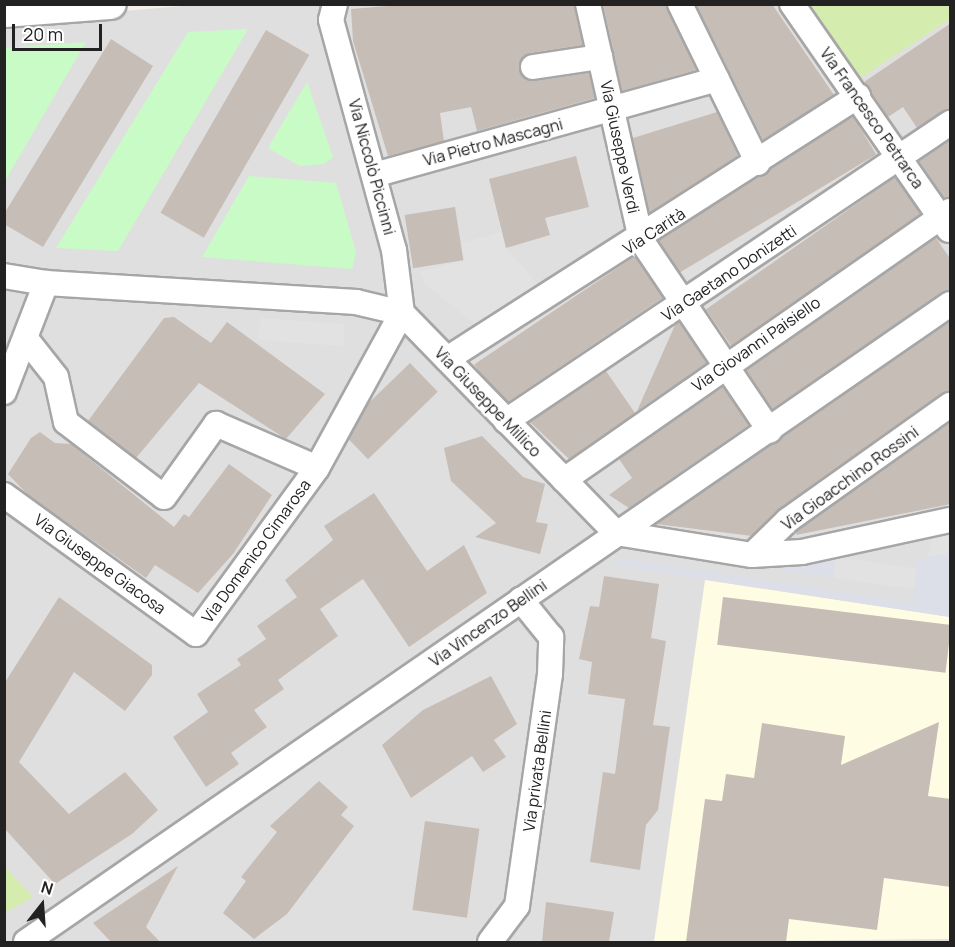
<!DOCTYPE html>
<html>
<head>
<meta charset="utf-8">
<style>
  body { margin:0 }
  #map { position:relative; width:955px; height:947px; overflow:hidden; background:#f2eee8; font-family:Manrope,sans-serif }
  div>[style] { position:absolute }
  .residential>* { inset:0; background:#e0dfdf }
  .education>* { inset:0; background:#fffce4 }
  .grass>* { inset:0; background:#d4ecae }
  .park>* { inset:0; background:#c9fbc6 }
  .parking>* { inset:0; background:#e2e2e2; transform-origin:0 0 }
  .plaza>* { inset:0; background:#dcdee8 }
  .building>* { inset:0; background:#c7bdb7; transform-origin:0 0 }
  .roads { filter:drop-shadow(2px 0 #a6a6a6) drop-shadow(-2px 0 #a6a6a6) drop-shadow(0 2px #a6a6a6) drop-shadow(0 -2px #a6a6a6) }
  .minor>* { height:24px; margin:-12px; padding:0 12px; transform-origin:12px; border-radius:12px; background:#fff }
  .tertiary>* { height:30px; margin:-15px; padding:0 15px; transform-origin:15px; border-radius:15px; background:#fff }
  span { translate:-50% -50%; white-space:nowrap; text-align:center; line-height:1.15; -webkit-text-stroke:4.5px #fff; paint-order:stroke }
  .street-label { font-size:16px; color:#222 }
  .frame { position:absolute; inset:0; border:6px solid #222; pointer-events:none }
  .north { position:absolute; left:12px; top:875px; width:60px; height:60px; -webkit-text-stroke:4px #fff; paint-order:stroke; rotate:17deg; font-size:16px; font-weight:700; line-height:24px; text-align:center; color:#222 }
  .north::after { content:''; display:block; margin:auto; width:21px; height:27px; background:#222; clip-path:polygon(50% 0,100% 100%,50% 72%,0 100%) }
  .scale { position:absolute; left:12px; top:24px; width:90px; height:27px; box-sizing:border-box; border:3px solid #222; border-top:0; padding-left:8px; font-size:18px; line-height:21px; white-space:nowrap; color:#222; -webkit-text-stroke:4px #fff; paint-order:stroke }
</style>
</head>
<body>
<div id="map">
  <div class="residential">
    <i style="clip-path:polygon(206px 4px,950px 5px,950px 942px,5px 942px,5px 21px)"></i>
  </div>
  <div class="education">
    <i style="clip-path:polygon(705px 580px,950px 617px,950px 939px,654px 942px)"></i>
  </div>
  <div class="grass">
    <i style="clip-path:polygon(807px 5px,950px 5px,950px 19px,859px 79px)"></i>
    <i style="clip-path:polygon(4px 866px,33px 897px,5px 913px,4px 913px)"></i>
  </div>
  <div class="park">
    <i style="clip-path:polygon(248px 29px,118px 251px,56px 248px,188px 32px)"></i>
    <i style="clip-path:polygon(86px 42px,5px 181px,5px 48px)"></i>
    <i style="clip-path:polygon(307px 82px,333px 157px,324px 164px,300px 166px,268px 148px)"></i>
    <i style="clip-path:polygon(249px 176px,336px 183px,356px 252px,352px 269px,202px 257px)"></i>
  </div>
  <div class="parking">
    <i style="clip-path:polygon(502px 232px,506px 248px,540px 286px,479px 327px,426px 285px,420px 272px,463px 260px,461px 243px)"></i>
    <i style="left:260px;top:318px;width:85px;height:22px;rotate:4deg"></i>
    <i style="clip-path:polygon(950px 532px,950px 553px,927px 558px,933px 535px)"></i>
    <i style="left:836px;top:557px;width:82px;height:21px;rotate:8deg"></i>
  </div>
  <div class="plaza">
    <i style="clip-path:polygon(950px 553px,950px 617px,610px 565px,621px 558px,912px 603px,919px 559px)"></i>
    <i style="clip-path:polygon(836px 557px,833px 578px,776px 570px)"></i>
  </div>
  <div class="building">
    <i style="clip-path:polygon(413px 4px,574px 4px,583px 45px,530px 53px,519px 70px,535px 81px,589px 73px,595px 98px,477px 131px,471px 107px,440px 113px,444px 141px,388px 156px,353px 41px,351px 9px)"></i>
    <i style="clip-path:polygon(603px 4px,666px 4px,696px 70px,622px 91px)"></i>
    <i style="clip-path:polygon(696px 4px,772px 4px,834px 95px,763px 140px)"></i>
    <i style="clip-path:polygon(951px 23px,951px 109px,917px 128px,903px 107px,888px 117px,864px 82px)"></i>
    <i style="left:266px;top:30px;width:50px;height:211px;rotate:30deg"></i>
    <i style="clip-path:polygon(111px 39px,153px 66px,43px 247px,4px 224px,4px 214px)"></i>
    <i style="clip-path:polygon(717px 112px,738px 156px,649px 213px,633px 138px)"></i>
    <i style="left:853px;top:116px;width:45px;height:231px;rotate:59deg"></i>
    <i style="clip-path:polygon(951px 140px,951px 197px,944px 198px,919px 161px)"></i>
    <i style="clip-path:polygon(576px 156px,589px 207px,545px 218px,550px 235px,506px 248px,489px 179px)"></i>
    <i style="left:895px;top:177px;width:45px;height:231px;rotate:55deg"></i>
    <i style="left:455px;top:207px;width:54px;height:51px;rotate:81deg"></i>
    <i style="clip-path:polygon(936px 238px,951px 260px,951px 290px,772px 409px,746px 370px)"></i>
    <i style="left:635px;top:256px;width:50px;height:194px;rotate:56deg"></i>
    <i style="clip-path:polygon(174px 317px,211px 343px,227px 322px,325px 394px,286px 439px,199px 383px,136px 458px,88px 421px,164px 318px)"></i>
    <i style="clip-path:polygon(951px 321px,951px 391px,780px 508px,752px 536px,656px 524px)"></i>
    <i style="clip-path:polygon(679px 322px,707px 363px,637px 411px,675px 325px)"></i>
    <i style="left:410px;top:363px;width:40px;height:97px;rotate:46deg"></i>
    <i style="clip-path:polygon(606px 371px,635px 413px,569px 459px,530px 422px)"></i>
    <i style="clip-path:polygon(723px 387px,749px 425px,629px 508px,609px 495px,632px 478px,619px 459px)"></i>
    <i style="clip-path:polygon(951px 422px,951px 504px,796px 535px,797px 531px)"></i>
    <i style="clip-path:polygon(40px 432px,55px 443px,71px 444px,174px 527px,184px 514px,189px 517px,229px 464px,272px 495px,233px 554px,198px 593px,155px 565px,146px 578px,28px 495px,8px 474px,31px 438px)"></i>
    <i style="clip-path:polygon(482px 436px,523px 477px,545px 484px,536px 522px,548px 524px,540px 554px,475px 537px,496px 523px,451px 481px,444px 448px)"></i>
    <i style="clip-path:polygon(374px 493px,427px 571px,464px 545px,487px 593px,409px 647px,363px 579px,320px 609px,338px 636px,278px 680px,284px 689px,254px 710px,267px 727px,231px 753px,239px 764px,206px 787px,173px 737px,208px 712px,197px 694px,241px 665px,237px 659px,266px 639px,257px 626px,297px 597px,285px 580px,333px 540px,324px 526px)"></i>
    <i style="clip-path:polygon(604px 576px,659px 584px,651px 638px,666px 641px,653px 725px,670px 727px,658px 810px,646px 825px,640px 870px,590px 862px,603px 772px,615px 774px,625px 699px,588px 694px,592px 662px,579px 659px,590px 606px,599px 607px)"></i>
    <i style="clip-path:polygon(59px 597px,152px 665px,152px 675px,125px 711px,74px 672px,19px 762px,69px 814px,125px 772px,158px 810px,132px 834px,55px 884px,4px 828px,4px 684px)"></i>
    <i style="left:723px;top:597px;width:230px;height:48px;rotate:7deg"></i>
    <i style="clip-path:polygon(491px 676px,517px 724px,494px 740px,506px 757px,483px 772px,472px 756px,411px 798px,382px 745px,423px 710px)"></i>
    <i style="clip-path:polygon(939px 722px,928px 796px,951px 799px,951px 887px,884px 878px,877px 930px,789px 919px,786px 942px,686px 942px,705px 799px,722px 801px,726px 774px,754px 778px,762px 723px,845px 736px,841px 765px)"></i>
    <i style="clip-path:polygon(319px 781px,348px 807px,341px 815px,354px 826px,287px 914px,254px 939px,223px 913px,246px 881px,241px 877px,277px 832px,270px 826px)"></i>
    <i style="left:425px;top:821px;width:55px;height:90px;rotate:8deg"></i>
    <i style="clip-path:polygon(178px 866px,146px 927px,160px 942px,111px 942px,93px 923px)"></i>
    <i style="clip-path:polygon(546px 902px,614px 912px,609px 942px,542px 942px)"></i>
  </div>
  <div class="roads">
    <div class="minor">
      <i style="left:335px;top:4px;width:16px;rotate:104deg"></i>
      <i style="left:331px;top:20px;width:238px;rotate:74.7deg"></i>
      <i style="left:394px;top:250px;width:64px;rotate:82.8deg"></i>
      <i style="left:588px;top:4px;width:242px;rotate:77.3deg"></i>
      <i style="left:641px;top:240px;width:230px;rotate:56deg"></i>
      <i style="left:680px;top:4px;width:177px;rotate:63.9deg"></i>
      <i style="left:792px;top:4px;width:275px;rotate:55.2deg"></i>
      <i style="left:533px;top:67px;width:68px;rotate:-8.5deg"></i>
      <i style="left:374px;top:175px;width:356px;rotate:-15.6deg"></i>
      <i style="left:4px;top:276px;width:43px;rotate:9.5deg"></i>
      <i style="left:46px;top:283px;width:311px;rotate:3.5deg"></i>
      <i style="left:356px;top:302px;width:47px;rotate:13.4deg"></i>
      <i style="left:402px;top:313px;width:307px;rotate:45.8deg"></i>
      <i style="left:616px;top:533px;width:138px;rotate:9.2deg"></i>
      <i style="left:752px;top:555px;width:50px;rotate:-3.4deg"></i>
      <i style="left:802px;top:552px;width:151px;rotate:-12.2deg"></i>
      <i style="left:26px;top:339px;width:48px;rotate:51.7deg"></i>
      <i style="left:56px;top:377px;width:46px;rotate:77.5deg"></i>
      <i style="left:66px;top:422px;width:123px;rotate:37.4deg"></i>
      <i style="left:164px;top:497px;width:90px;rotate:-54.5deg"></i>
      <i style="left:216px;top:424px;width:110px;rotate:23.5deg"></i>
      <i style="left:447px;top:359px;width:488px;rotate:-32.6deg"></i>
      <i style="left:4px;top:392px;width:117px;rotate:-68.9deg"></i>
      <i style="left:506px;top:421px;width:535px;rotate:-33.87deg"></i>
      <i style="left:564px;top:480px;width:470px;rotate:-34.9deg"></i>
      <i style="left:4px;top:495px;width:237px;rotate:35.9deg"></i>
      <i style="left:196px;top:634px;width:205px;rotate:-53.9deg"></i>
      <i style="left:317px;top:468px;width:177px;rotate:-61.3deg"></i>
      <i style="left:752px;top:555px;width:50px;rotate:-44.2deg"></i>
      <i style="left:788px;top:520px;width:199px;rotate:-35.4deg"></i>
      <i style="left:26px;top:942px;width:1123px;rotate:-34.62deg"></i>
      <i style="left:490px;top:942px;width:45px;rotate:-53.1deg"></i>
      <i style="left:517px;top:906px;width:234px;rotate:-81.9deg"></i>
      <i style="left:550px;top:674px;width:37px;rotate:-88deg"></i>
      <i style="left:551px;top:637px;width:48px;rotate:-129deg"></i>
    </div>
    <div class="tertiary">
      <i style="left:4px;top:12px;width:107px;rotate:-4.3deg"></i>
    </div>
  </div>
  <div class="street-label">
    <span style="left:872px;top:118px;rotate:55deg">Via Francesco Petrarca</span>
    <span style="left:493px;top:142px;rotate:-15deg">Via Pietro Mascagni</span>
    <span style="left:620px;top:147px;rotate:78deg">Via Giuseppe Verdi</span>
    <span style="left:372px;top:167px;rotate:75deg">Via Niccolò Piccinni</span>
    <span style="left:654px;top:231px;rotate:-33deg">Via Carità</span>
    <span style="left:729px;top:273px;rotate:-34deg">Via Gaetano Donizetti</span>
    <span style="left:756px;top:344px;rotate:-35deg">Via Giovanni Paisiello</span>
    <span style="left:488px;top:402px;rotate:46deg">Via Giuseppe Millico</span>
    <span style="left:850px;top:478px;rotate:-36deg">Via Gioacchino Rossini</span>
    <span style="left:256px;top:551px;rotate:-54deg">Via Domenico Cimarosa</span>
    <span style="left:100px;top:564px;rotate:36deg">Via Giuseppe Giacosa</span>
    <span style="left:488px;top:623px;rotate:-35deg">Via Vincenzo Bellini</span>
    <span style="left:537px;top:771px;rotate:-82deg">Via privata Bellini</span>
  </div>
  <div class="frame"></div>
  <div class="north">N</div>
  <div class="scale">20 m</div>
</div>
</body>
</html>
